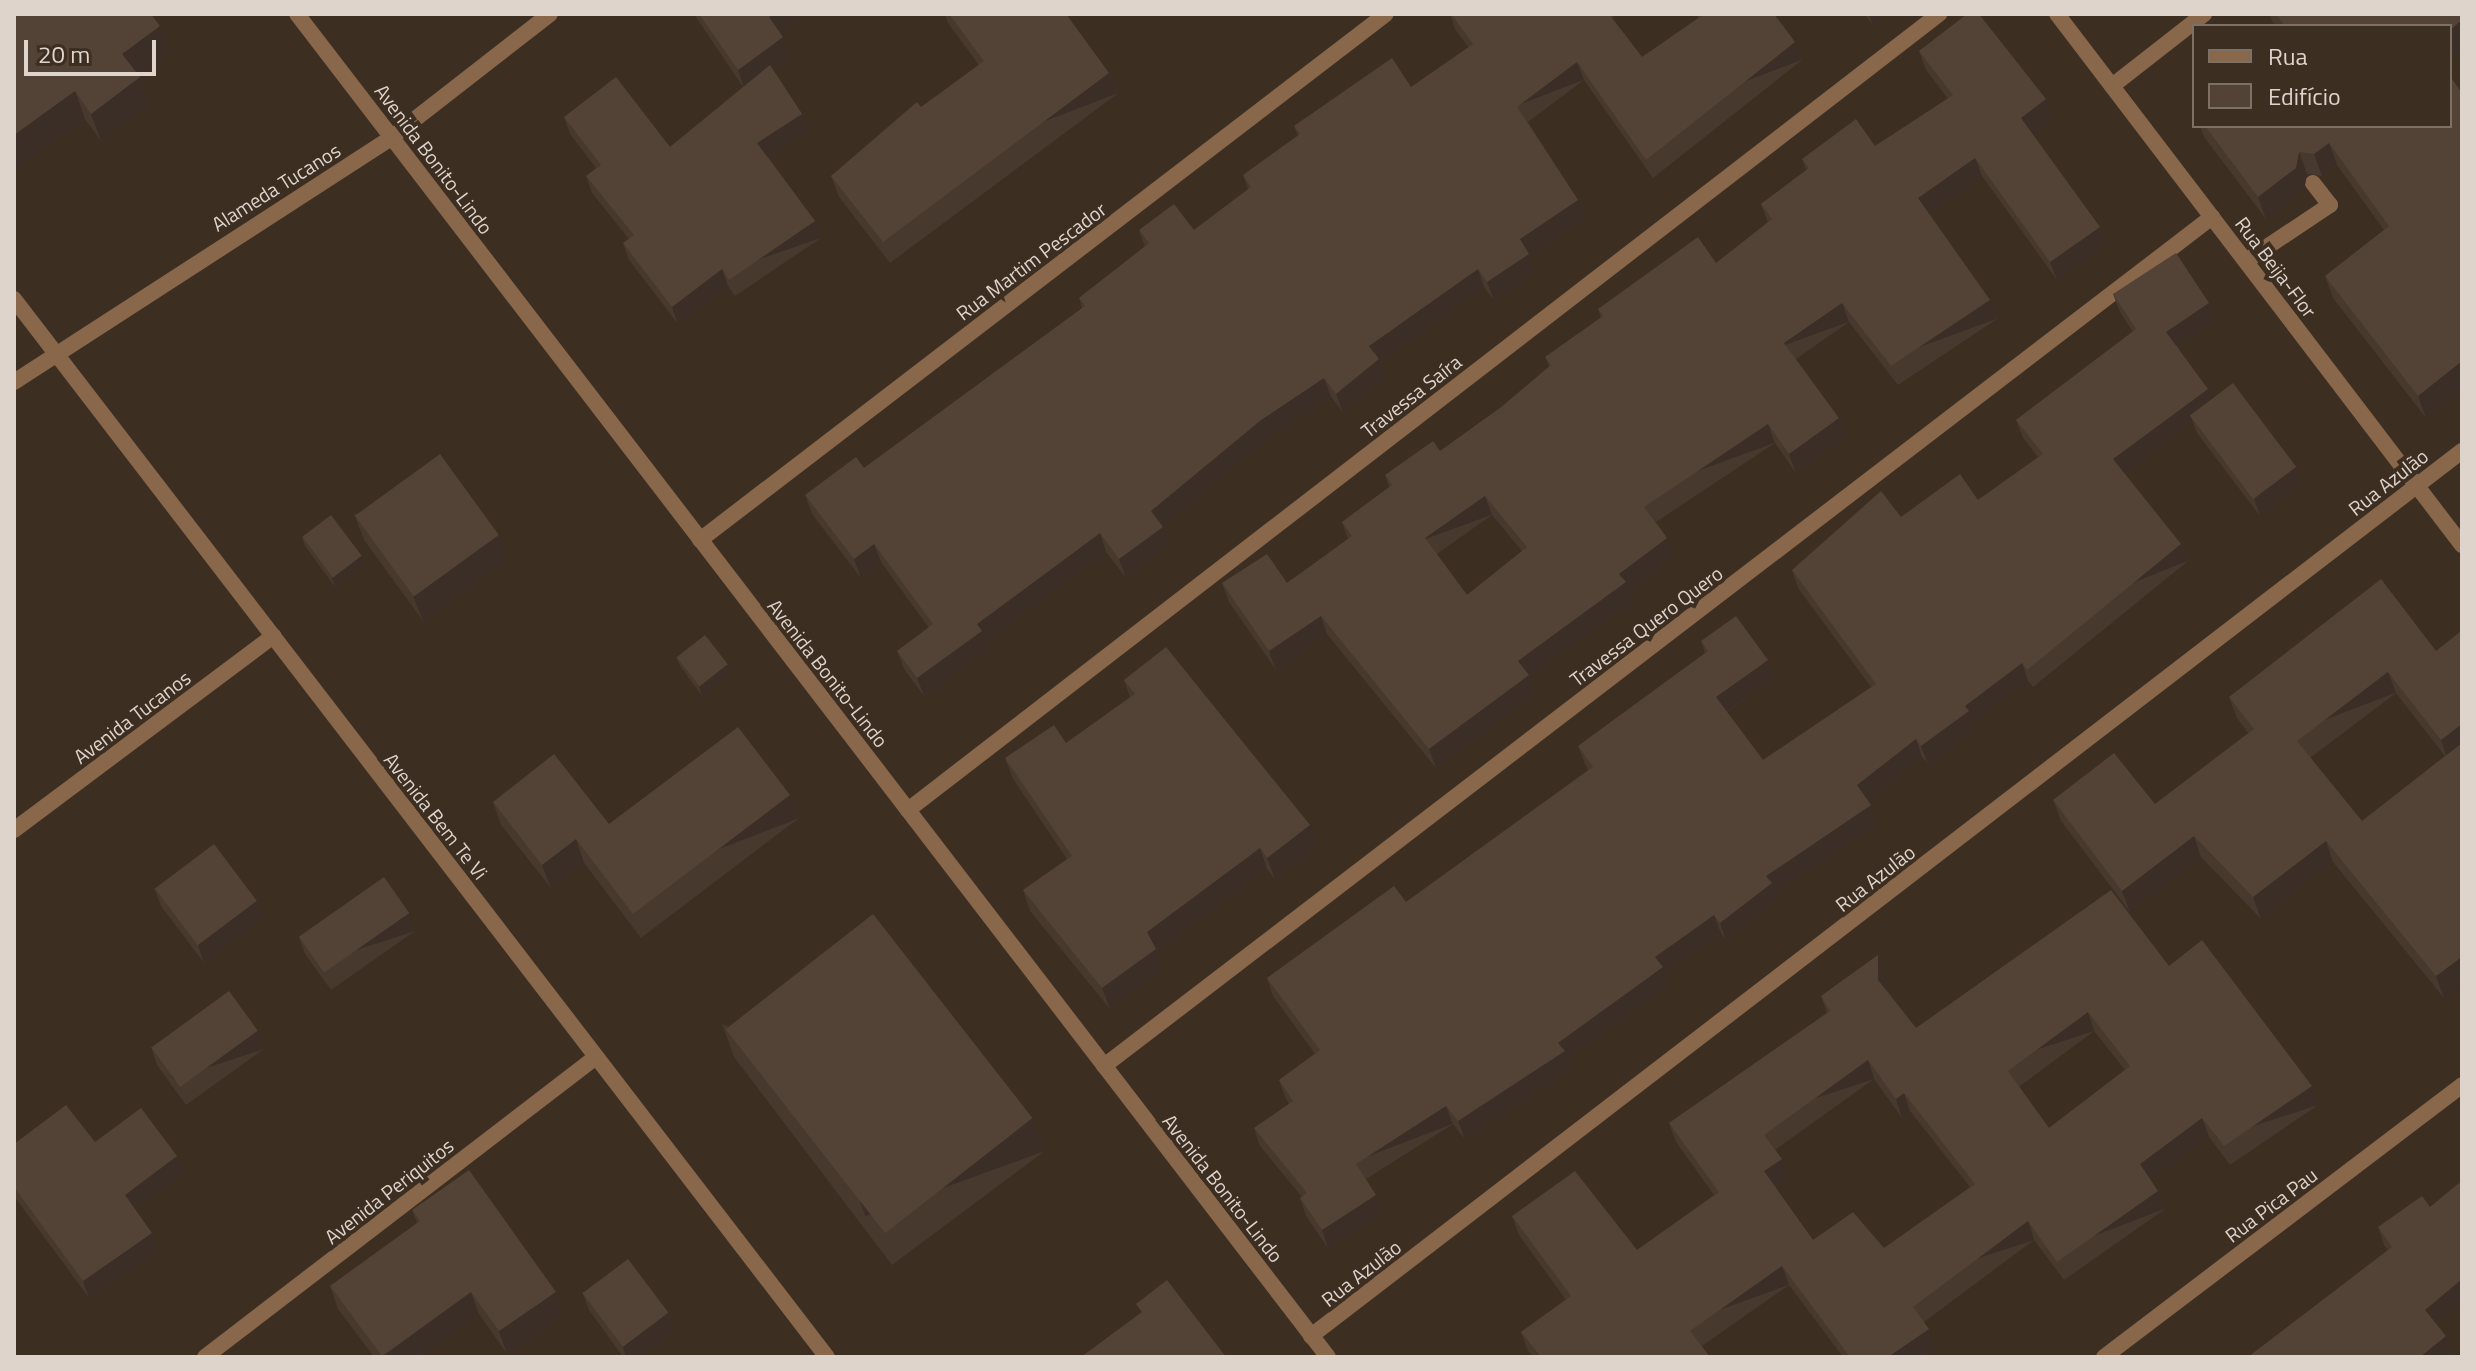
<!DOCTYPE html>
<html>
<head>
<meta charset="utf-8">
<style>
  body { margin:0 }
  #map { position:relative; width:2476px; height:1371px; overflow:hidden; background:#3d2e22; font-family:"Titillium Web",sans-serif }
  div>[style] { position:absolute }
  .lane>* { height:16px; margin:-8px; padding:0 8px; transform-origin:8px; border-radius:8px; background:#88674a }
  .street>* { height:16px; margin:-8px; padding:0 8px; transform-origin:8px; border-radius:8px; background:#88674a }
  .wall>* { inset:0; background:#47392e }
  .shaded-wall>* { inset:0; background:#3a2e26; transform-origin:0 0 }
  .building>* { inset:0; background:#534236; transform-origin:0 0 }
  span { translate:-50% -50%; white-space:nowrap; text-align:center; line-height:1.15; -webkit-text-stroke:8px #3d2e22; paint-order:stroke }
  .street-label { font-size:20px; color:#ded4cc }
  .frame { position:absolute; inset:0; border:16px solid #ded4cc; pointer-events:none }
  .legend { position:absolute; left:2192px; top:24px; width:260px; height:104px; box-sizing:border-box; background:#3d2e22; border:2px solid #7d7066; margin:0; padding:10px 14px; list-style:none; font-size:24px; color:#ded4cc }
  .legend li { display:flex; align-items:center; gap:16px; height:40px }
  .legend b { width:40px; border:2px solid #7d7066 }
  .scale { position:absolute; left:24px; top:40px; width:132px; height:36px; box-sizing:border-box; border:4px solid #ded4cc; border-top:0; padding-left:10px; font-size:24px; line-height:28px; white-space:nowrap; color:#ded4cc; -webkit-text-stroke:6px #3d2e22; paint-order:stroke }
</style>
</head>
<body>
<div id="map">
  <div class="lane">
    <i style="left:2246px;top:261px;width:101px;rotate:-33.7deg"></i>
    <i style="left:2330px;top:205px;width:28px;rotate:-128deg"></i>
  </div>
  <div class="street">
    <i style="left:297px;top:14px;width:1693px;rotate:52.49deg"></i>
    <i style="left:2057px;top:14px;width:668px;rotate:52.67deg"></i>
    <i style="left:2112px;top:86px;width:117px;rotate:-38deg"></i>
    <i style="left:14px;top:299px;width:1334px;rotate:52.46deg"></i>
    <i style="left:14px;top:382px;width:450px;rotate:-32.9deg"></i>
    <i style="left:392px;top:137px;width:200px;rotate:-37.9deg"></i>
    <i style="left:700px;top:540px;width:864px;rotate:-37.48deg"></i>
    <i style="left:908px;top:810px;width:1303px;rotate:-37.67deg"></i>
    <i style="left:14px;top:830px;width:324px;rotate:-36.8deg"></i>
    <i style="left:1104px;top:1066px;width:1396px;rotate:-37.46deg"></i>
    <i style="left:1311px;top:1336px;width:1452px;rotate:-37.56deg"></i>
    <i style="left:205px;top:1357px;width:493px;rotate:-37.5deg"></i>
    <i style="left:2104px;top:1357px;width:450px;rotate:-37.2deg"></i>
  </div>
  <div class="wall">
    <i style="clip-path:polygon(14px 14px,152px 14px,151px 15px,170px 53px,139px 76px,150px 104px,101px 141px,85px 119px,14px 169px)"></i>
    <i style="clip-path:polygon(694px 14px,804px 14px,780px 32px,790px 55px,772px 68px,802px 114px,808px 131px,768px 157px,815px 221px,821px 238px,735px 296px,728px 286px,678px 324px,629px 260px,623px 243px,629px 239px,592px 193px,586px 176px,596px 168px,570px 134px,564px 117px,670px 147px,743px 87px)"></i>
    <i style="clip-path:polygon(945px 14px,1066px 14px,1109px 73px,1117px 94px,890px 263px,839px 197px,831px 176px,979px 65px,948px 23px)"></i>
    <i style="clip-path:polygon(1450px 14px,1617px 14px,1612px 18px,1642px 57px,1698px 18px,1695px 14px,1774px 14px,1795px 42px,1802px 60px,1653px 178px,1584px 80px,1528px 122px,1578px 200px,1585px 218px,1530px 255px,1536px 272px,1494px 300px,1484px 287px,1380px 362px,1386px 377px,1343px 412px,1331px 397px,1268px 438px,1162px 526px,1169px 545px,1126px 578px,1106px 552px,986px 641px,989px 649px,924px 696px,904px 669px,897px 651px,929px 628px,881px 562px,861px 578px,812px 514px,805px 495px,864px 468px,1082px 308px,1079px 298px,1145px 247px,1139px 230px,1194px 230px,1248px 189px,1243px 175px,1298px 136px,1294px 126px,1411px 87px,1469px 48px,1455px 29px)"></i>
    <i style="clip-path:polygon(1864px 14px,1886px 14px,1873px 25px)"></i>
    <i style="clip-path:polygon(2270px 14px,2462px 14px,2462px 49px,2450px 59px,2450px 26px,2276px 26px,2272px 21px)"></i>
    <i style="clip-path:polygon(evenodd,1919px 51px,2053px 118px,2032px 134px,2106px 246px,2057px 280px,1982px 176px,1929px 214px,1990px 300px,1997px 319px,1898px 385px,1849px 322px,1796px 359px,1846px 437px,1796px 473px,1775px 443px,1656px 522px,1667px 538px,1674px 556px,1629px 590px,1633px 601px,1529px 676px,1536px 694px,1436px 768px,1327px 634px,1276px 670px,1229px 602px,1222px 583px,1287px 583px,1348px 539px,1342px 522px,1389px 487px,1385px 475px,1440px 451px,1500px 408px,1549px 367px,1545px 357px,1601px 318px,1598px 309px,1716px 263px,1768px 223px,1761px 204px,1806px 170px,1802px 159px,1875px 146px,1948px 99px,1926px 70px,1919px 51px,1492px 515px,1522px 551px,1467px 595px,1437px 554px,1492px 515px)"></i>
    <i style="clip-path:polygon(2462px 93px,2462px 390px,2426px 418px,2333px 298px,2325px 276px,2384px 230px,2337px 165px,2322px 176px,2307px 174px,2304px 190px,2266px 219px,2204px 137px,2200px 126px,2450px 126px)"></i>
    <i style="clip-path:polygon(2113px 294px,2216px 320px,2177px 346px,2211px 399px,2296px 467px,2302px 485px,2260px 516px,2197px 433px,2193px 422px,2124px 473px,2181px 544px,2188px 561px,2033px 687px,2028px 681px,1973px 722px,1975px 729px,1928px 764px,1922px 757px,1867px 800px,1871px 805px,1877px 823px,1775px 892px,1778px 901px,1726px 940px,1721px 933px,1665px 973px,1669px 985px,1567px 1059px,1571px 1069px,1465px 1139px,1453px 1124px,1366px 1179px,1383px 1213px,1328px 1248px,1306px 1216px,1300px 1198px,1302px 1197px,1260px 1146px,1254px 1128px,1289px 1104px,1285px 1097px,1279px 1080px,1315px 1054px,1273px 996px,1267px 978px,1406px 902px,1588px 770px,1585px 764px,1578px 746px,1705px 653px,1701px 641px,1768px 660px,1775px 677px,1727px 712px,1763px 760px,1871px 687px,1798px 588px,1792px 570px,1901px 517px,1978px 500px,2038px 457px,2023px 438px,2016px 420px,2133px 332px,2120px 312px)"></i>
    <i style="clip-path:polygon(354px 514px,498px 535px,507px 560px,423px 621px,364px 540px)"></i>
    <i style="clip-path:polygon(302px 537px,365px 565px,335px 587px,305px 546px)"></i>
    <i style="clip-path:polygon(evenodd,2460px 632px,2444px 998px,2333px 862px,2261px 919px,2201px 857px,2130px 912px,2061px 821px,2053px 800px,2155px 804px,2248px 733px,2237px 718px,2229px 697px,2436px 651px,2460px 632px,2396px 693px,2445px 756px,2362px 821px,2310px 758px,2396px 693px)"></i>
    <i style="clip-path:polygon(676px 657px,728px 664px,732px 673px,702px 696px,680px 666px)"></i>
    <i style="clip-path:polygon(1124px 680px,1318px 846px,1275px 879px,1267px 869px,1157px 951px,1163px 970px,1110px 1009px,1030px 911px,1023px 890px,1067px 859px,1013px 779px,1005px 758px,1066px 743px,1130px 697px)"></i>
    <i style="clip-path:polygon(790px 795px,799px 818px,641px 938px,584px 863px,551px 888px,501px 825px,493px 802px,609px 824px)"></i>
    <i style="clip-path:polygon(154px 888px,257px 901px,263px 919px,204px 963px,161px 906px)"></i>
    <i style="clip-path:polygon(415px 931px,331px 990px,305px 954px,299px 937px)"></i>
    <i style="clip-path:polygon(evenodd,1878px 955px,1885px 974px,1885px 988px,1916px 1028px,2169px 966px,2318px 1105px,2230px 1165px,2209px 1137px,2150px 1180px,2165px 1209px,2064px 1280px,2034px 1240px,1924px 1322px,1936px 1348px,1922px 1357px,1843px 1357px,1789px 1285px,1702px 1346px,1710px 1357px,1533px 1357px,1528px 1351px,1521px 1332px,1566px 1300px,1519px 1235px,1512px 1216px,1637px 1250px,1714px 1195px,1676px 1142px,1669px 1123px,1827px 1013px,1821px 996px,1878px 955px,2094px 1031px,2125px 1070px,2049px 1128px,2019px 1087px,2094px 1031px,1878px 955px,1874px 1079px,1902px 1118px,1910px 1111px,1970px 1187px,1884px 1248px,1813px 1240px,1775px 1187px,1788px 1177px,1782px 1159px,1775px 1150px,1874px 1079px)"></i>
    <i style="clip-path:polygon(722px 1024px,1045px 1151px,892px 1265px,734px 1057px)"></i>
    <i style="clip-path:polygon(258px 1031px,264px 1049px,186px 1105px,157px 1065px,151px 1047px)"></i>
    <i style="clip-path:polygon(95px 1142px,177px 1156px,184px 1174px,135px 1210px,158px 1251px,89px 1298px,14px 1196px,14px 1144px)"></i>
    <i style="clip-path:polygon(2462px 1187px,2462px 1301px,2436px 1323px,2452px 1353px,2448px 1357px,2248px 1357px,2388px 1250px,2384px 1245px,2378px 1227px,2430px 1207px)"></i>
    <i style="clip-path:polygon(412px 1210px,564px 1314px,507px 1354px,479px 1314px,420px 1357px,374px 1357px,338px 1309px,330px 1286px,417px 1223px)"></i>
    <i style="clip-path:polygon(582px 1292px,668px 1313px,674px 1331px,639px 1357px,623px 1357px,589px 1310px)"></i>
  </div>
  <div class="shaded-wall">
    <i style="clip-path:polygon(774px 14px,804px 14px,776px 35px,769px 17px)"></i>
    <i style="clip-path:polygon(1869px 14px,1886px 14px,1873px 25px)"></i>
    <i style="clip-path:polygon(2462px 20px,2462px 49px,2450px 59px,2450px 30px)"></i>
    <i style="clip-path:polygon(160px 26px,170px 53px,132px 81px,122px 54px)"></i>
    <i style="clip-path:polygon(783px 37px,790px 55px,744px 88px,738px 70px)"></i>
    <i style="left:1795px;top:42px;width:19px;height:190px;rotate:69deg"></i>
    <i style="left:1577px;top:62px;width:19px;height:75px;rotate:69deg"></i>
    <i style="left:1109px;top:73px;width:22px;height:282px;rotate:69deg"></i>
    <i style="clip-path:polygon(140px 77px,150px 104px,101px 141px,91px 114px)"></i>
    <i style="clip-path:polygon(75px 91px,85px 119px,14px 169px,14px 135px)"></i>
    <i style="clip-path:polygon(2046px 99px,2053px 118px,2028px 137px,2021px 118px)"></i>
    <i style="clip-path:polygon(802px 114px,808px 131px,763px 160px,757px 143px)"></i>
    <i style="clip-path:polygon(2329px 143px,2337px 165px,2322px 176px,2314px 154px)"></i>
    <i style="clip-path:polygon(2299px 152px,2307px 174px,2304px 190px,2266px 219px,2258px 197px)"></i>
    <i style="clip-path:polygon(1975px 158px,1982px 176px,1925px 217px,1918px 198px)"></i>
    <i style="clip-path:polygon(1578px 200px,1585px 218px,1530px 255px,1536px 272px,1494px 300px,1487px 282px,1520px 239px)"></i>
    <i style="left:815px;top:221px;width:18px;height:104px;rotate:71deg"></i>
    <i style="clip-path:polygon(2100px 227px,2106px 246px,2057px 280px,2050px 262px)"></i>
    <i style="clip-path:polygon(722px 269px,728px 286px,678px 324px,672px 307px)"></i>
    <i style="clip-path:polygon(1478px 269px,1484px 287px,1380px 362px,1386px 377px,1343px 412px,1336px 394px,1369px 346px)"></i>
    <i style="left:1990px;top:300px;width:20px;height:119px;rotate:70deg"></i>
    <i style="left:1842px;top:303px;width:20px;height:70px;rotate:70deg"></i>
    <i style="clip-path:polygon(2209px 303px,2216px 320px,2172px 349px,2166px 332px)"></i>
    <i style="clip-path:polygon(2462px 361px,2462px 390px,2426px 418px,2418px 396px)"></i>
    <i style="clip-path:polygon(1324px 378px,1331px 397px,1268px 438px,1158px 530px,1151px 511px,1261px 420px)"></i>
    <i style="clip-path:polygon(2208px 389px,2214px 406px,2190px 415px,2193px 422px,2120px 476px,2113px 459px)"></i>
    <i style="clip-path:polygon(1839px 418px,1846px 437px,1796px 473px,1789px 454px)"></i>
    <i style="left:1768px;top:424px;width:20px;height:149px;rotate:70deg"></i>
    <i style="clip-path:polygon(2296px 467px,2302px 485px,2260px 516px,2254px 498px)"></i>
    <i style="left:1485px;top:496px;width:20px;height:73px;rotate:70deg"></i>
    <i style="clip-path:polygon(1163px 527px,1169px 545px,1126px 578px,1119px 559px)"></i>
    <i style="clip-path:polygon(1100px 533px,1106px 552px,986px 641px,989px 649px,924px 696px,917px 678px,977px 624px)"></i>
    <i style="clip-path:polygon(498px 535px,507px 560px,423px 621px,413px 596px)"></i>
    <i style="clip-path:polygon(1667px 538px,1674px 556px,1629px 590px,1633px 601px,1529px 676px,1536px 694px,1436px 768px,1429px 749px,1518px 661px,1619px 574px)"></i>
    <i style="clip-path:polygon(874px 544px,881px 562px,861px 578px,854px 559px)"></i>
    <i style="left:2181px;top:544px;width:18px;height:199px;rotate:68deg"></i>
    <i style="clip-path:polygon(362px 556px,365px 565px,335px 587px,332px 578px)"></i>
    <i style="clip-path:polygon(1321px 616px,1327px 634px,1276px 670px,1269px 651px)"></i>
    <i style="clip-path:polygon(1768px 660px,1775px 677px,1722px 715px,1716px 697px)"></i>
    <i style="clip-path:polygon(2022px 663px,2028px 681px,1973px 722px,1975px 729px,1928px 764px,1921px 746px,1965px 706px)"></i>
    <i style="clip-path:polygon(728px 664px,732px 673px,702px 696px,699px 687px)"></i>
    <i style="left:2388px;top:672px;width:22px;height:114px;rotate:69deg"></i>
    <i style="clip-path:polygon(2462px 724px,2462px 751px,2448px 761px,2441px 740px)"></i>
    <i style="clip-path:polygon(1916px 739px,1922px 757px,1863px 803px,1857px 785px)"></i>
    <i style="left:790px;top:795px;width:25px;height:197px;rotate:69deg"></i>
    <i style="clip-path:polygon(1871px 805px,1877px 823px,1775px 892px,1778px 901px,1726px 940px,1720px 923px,1766px 876px)"></i>
    <i style="clip-path:polygon(1310px 825px,1318px 846px,1275px 879px,1267px 858px)"></i>
    <i style="clip-path:polygon(2194px 836px,2201px 857px,2130px 912px,2122px 891px)"></i>
    <i style="clip-path:polygon(576px 839px,584px 863px,551px 888px,542px 865px)"></i>
    <i style="clip-path:polygon(2326px 841px,2333px 862px,2261px 919px,2253px 897px)"></i>
    <i style="clip-path:polygon(1260px 848px,1267px 869px,1157px 951px,1163px 970px,1110px 1009px,1102px 988px,1147px 932px)"></i>
    <i style="clip-path:polygon(257px 901px,263px 919px,204px 963px,198px 945px)"></i>
    <i style="left:409px;top:913px;width:19px;height:103px;rotate:72deg"></i>
    <i style="clip-path:polygon(1714px 915px,1721px 933px,1665px 973px,1669px 985px,1567px 1059px,1571px 1069px,1465px 1139px,1458px 1121px,1558px 1043px,1655px 957px)"></i>
    <i style="clip-path:polygon(1878px 955px,1885px 974px,1885px 998px,1878px 980px)"></i>
    <i style="clip-path:polygon(2462px 957px,2462px 984px,2444px 998px,2436px 976px)"></i>
    <i style="left:2088px;top:1012px;width:20px;height:99px;rotate:72deg"></i>
    <i style="left:258px;top:1031px;width:19px;height:96px;rotate:72deg"></i>
    <i style="left:1868px;top:1060px;width:20px;height:128px;rotate:72deg"></i>
    <i style="left:2312px;top:1086px;width:20px;height:107px;rotate:72deg"></i>
    <i style="clip-path:polygon(1904px 1093px,1910px 1111px,1902px 1118px,1896px 1099px)"></i>
    <i style="left:1446px;top:1106px;width:19px;height:107px;rotate:69deg"></i>
    <i style="left:1033px;top:1118px;width:35px;height:191px;rotate:70deg"></i>
    <i style="clip-path:polygon(2202px 1118px,2209px 1137px,2146px 1183px,2140px 1164px)"></i>
    <i style="clip-path:polygon(177px 1156px,184px 1174px,131px 1213px,125px 1195px)"></i>
    <i style="clip-path:polygon(1782px 1159px,1788px 1177px,1771px 1190px,1764px 1171px)"></i>
    <i style="left:2158px;top:1191px;width:19px;height:123px;rotate:69deg"></i>
    <i style="clip-path:polygon(1376px 1195px,1383px 1213px,1328px 1248px,1322px 1230px)"></i>
    <i style="left:2028px;top:1221px;width:20px;height:144px;rotate:72deg"></i>
    <i style="clip-path:polygon(152px 1233px,158px 1251px,89px 1298px,83px 1281px)"></i>
    <i style="left:1782px;top:1266px;width:20px;height:113px;rotate:70deg"></i>
    <i style="clip-path:polygon(2462px 1279px,2462px 1301px,2431px 1327px,2425px 1310px)"></i>
    <i style="clip-path:polygon(471px 1292px,479px 1314px,420px 1357px,382px 1357px)"></i>
    <i style="clip-path:polygon(556px 1292px,564px 1314px,507px 1354px,499px 1331px)"></i>
    <i style="clip-path:polygon(668px 1313px,674px 1331px,639px 1357px,626px 1357px,623px 1347px)"></i>
    <i style="clip-path:polygon(1929px 1329px,1936px 1348px,1922px 1357px,1888px 1357px)"></i>
    <i style="clip-path:polygon(2446px 1336px,2452px 1353px,2448px 1357px,2420px 1357px)"></i>
  </div>
  <div class="building">
    <i style="clip-path:polygon(14px 14px,151px 14px,160px 26px,122px 54px,140px 77px,91px 114px,75px 91px,14px 135px)"></i>
    <i style="clip-path:polygon(699px 14px,774px 14px,769px 17px,783px 37px,738px 70px)"></i>
    <i style="clip-path:polygon(949px 14px,1066px 14px,1109px 73px,883px 242px,831px 176px,917px 102px,921px 107px,984px 61px)"></i>
    <i style="clip-path:polygon(1451px 14px,1609px 14px,1642px 57px,1703px 15px,1702px 14px,1774px 14px,1795px 42px,1646px 160px,1577px 62px,1517px 107px,1578px 200px,1520px 239px,1529px 254px,1487px 282px,1478px 269px,1369px 346px,1379px 359px,1336px 394px,1324px 378px,1261px 420px,1151px 511px,1163px 527px,1119px 559px,1100px 533px,977px 624px,982px 631px,917px 678px,897px 651px,933px 624px,874px 544px,854px 559px,805px 495px,856px 457px,864px 468px,1085px 306px,1079px 298px,1149px 243px,1139px 230px,1174px 204px,1194px 230px,1251px 187px,1243px 175px,1300px 134px,1294px 126px,1392px 58px,1411px 87px,1473px 44px)"></i>
    <i style="clip-path:polygon(evenodd,1967px 14px,1979px 14px,2046px 99px,2021px 118px,2100px 227px,2050px 262px,1975px 158px,1918px 198px,1990px 300px,1891px 366px,1842px 303px,1784px 343px,1839px 418px,1789px 454px,1768px 424px,1644px 507px,1667px 538px,1619px 574px,1626px 582px,1518px 661px,1529px 675px,1429px 749px,1321px 616px,1269px 651px,1222px 583px,1267px 554px,1287px 583px,1352px 536px,1342px 522px,1392px 485px,1385px 475px,1433px 441px,1440px 451px,1500px 408px,1551px 365px,1545px 357px,1603px 316px,1598px 309px,1698px 237px,1716px 263px,1772px 219px,1761px 204px,1809px 168px,1802px 159px,1856px 119px,1875px 146px,1953px 95px,1919px 51px,1967px 14px,1485px 496px,1527px 547px,1467px 595px,1425px 538px,1485px 496px)"></i>
    <i style="clip-path:polygon(2276px 14px,2462px 14px,2462px 20px,2450px 30px,2450px 26px,2285px 26px)"></i>
    <i style="clip-path:polygon(770px 65px,802px 114px,757px 143px,815px 221px,729px 280px,722px 269px,672px 307px,623px 243px,634px 235px,586px 176px,601px 165px,564px 117px,616px 77px,670px 147px)"></i>
    <i style="clip-path:polygon(2450px 76px,2462px 93px,2462px 361px,2418px 396px,2325px 276px,2389px 226px,2329px 143px,2314px 154px,2299px 152px,2296px 168px,2258px 197px,2205px 126px,2450px 126px)"></i>
    <i style="clip-path:polygon(2176px 253px,2209px 303px,2166px 332px,2208px 389px,2113px 459px,2181px 544px,2027px 670px,2022px 663px,1965px 706px,1969px 711px,1921px 746px,1916px 739px,1857px 785px,1871px 805px,1766px 876px,1772px 883px,1720px 923px,1714px 915px,1655px 957px,1663px 967px,1558px 1043px,1565px 1051px,1458px 1121px,1446px 1106px,1356px 1164px,1376px 1195px,1322px 1230px,1300px 1198px,1307px 1193px,1254px 1128px,1293px 1101px,1279px 1080px,1320px 1050px,1267px 978px,1394px 886px,1406px 902px,1593px 767px,1578px 746px,1708px 651px,1701px 641px,1736px 616px,1768px 660px,1716px 697px,1763px 760px,1876px 684px,1792px 570px,1881px 491px,1901px 517px,1960px 474px,1978px 500px,2043px 454px,2016px 420px,2136px 329px,2113px 294px)"></i>
    <i style="left:2233px;top:383px;width:105px;height:54px;rotate:53deg"></i>
    <i style="left:440px;top:454px;width:100px;height:105px;rotate:54deg"></i>
    <i style="left:331px;top:515px;width:51px;height:36px;rotate:53deg"></i>
    <i style="clip-path:polygon(2381px 579px,2436px 651px,2460px 632px,2462px 635px,2462px 724px,2441px 740px,2388px 672px,2297px 741px,2362px 821px,2462px 743px,2462px 957px,2436px 976px,2326px 841px,2253px 897px,2194px 836px,2122px 891px,2053px 800px,2114px 753px,2155px 804px,2254px 729px,2229px 697px)"></i>
    <i style="left:705px;top:635px;width:37px;height:36px;rotate:52deg"></i>
    <i style="clip-path:polygon(1166px 647px,1310px 825px,1267px 858px,1260px 848px,1147px 932px,1156px 949px,1102px 988px,1023px 890px,1072px 856px,1005px 758px,1054px 725px,1066px 743px,1135px 694px,1124px 680px)"></i>
    <i style="clip-path:polygon(738px 727px,790px 795px,633px 914px,576px 839px,542px 865px,493px 802px,554px 754px,609px 824px)"></i>
    <i style="left:214px;top:844px;width:71px;height:74px;rotate:53deg"></i>
    <i style="left:384px;top:877px;width:44px;height:104px;rotate:55deg"></i>
    <i style="clip-path:polygon(evenodd,2111px 890px,2169px 966px,2202px 940px,2312px 1086px,2224px 1146px,2202px 1118px,2140px 1164px,2158px 1191px,2057px 1262px,2028px 1221px,1913px 1307px,1929px 1329px,1888px 1357px,1850px 1357px,1782px 1266px,1690px 1331px,1710px 1357px,1541px 1357px,1521px 1332px,1571px 1296px,1512px 1216px,1575px 1171px,1637px 1250px,1719px 1192px,1669px 1123px,1830px 1011px,1821px 996px,1878px 955px,1878px 980px,1916px 1028px,2111px 890px,2088px 1012px,2130px 1066px,2049px 1128px,2008px 1071px,2088px 1012px,2111px 890px,1868px 1060px,1896px 1099px,1904px 1093px,1975px 1184px,1884px 1248px,1853px 1212px,1813px 1240px,1764px 1171px,1782px 1159px,1764px 1135px,1868px 1060px)"></i>
    <i style="left:873px;top:914px;width:259px;height:187px;rotate:52deg"></i>
    <i style="left:229px;top:991px;width:49px;height:96px;rotate:54deg"></i>
    <i style="clip-path:polygon(66px 1105px,95px 1142px,141px 1108px,177px 1156px,125px 1195px,152px 1233px,83px 1281px,14px 1187px,14px 1144px)"></i>
    <i style="clip-path:polygon(469px 1170px,556px 1292px,499px 1331px,471px 1292px,382px 1356px,330px 1286px,420px 1221px,412px 1210px)"></i>
    <i style="clip-path:polygon(2459px 1183px,2462px 1187px,2462px 1279px,2425px 1310px,2446px 1336px,2420px 1357px,2248px 1357px,2392px 1247px,2378px 1227px,2422px 1196px,2430px 1207px)"></i>
    <i style="left:628px;top:1259px;width:67px;height:57px;rotate:53deg"></i>
    <i style="clip-path:polygon(1167px 1280px,1226px 1357px,1081px 1357px,1142px 1312px,1136px 1304px)"></i>
  </div>
  <div class="street-label">
    <span style="left:434px;top:159px;rotate:53deg">Avenida Bonito-Lindo</span>
    <span style="left:276px;top:187px;rotate:-32deg">Alameda Tucanos</span>
    <span style="left:1031px;top:261px;rotate:-37deg">Rua Martim Pescador</span>
    <span style="left:2276px;top:267px;rotate:53deg">Rua Beija-Flor</span>
    <span style="left:1411px;top:396px;rotate:-38deg">Travessa Saíra</span>
    <span style="left:2388px;top:482px;rotate:-38deg">Rua Azulão</span>
    <span style="left:1646px;top:626px;rotate:-37deg">Travessa Quero Quero</span>
    <span style="left:828px;top:673px;rotate:52deg">Avenida Bonito-Lindo</span>
    <span style="left:132px;top:717px;rotate:-37deg">Avenida Tucanos</span>
    <span style="left:436px;top:816px;rotate:52deg">Avenida Bem Te Vi</span>
    <span style="left:1875px;top:878px;rotate:-38deg">Rua Azulão</span>
    <span style="left:1223px;top:1188px;rotate:52deg">Avenida Bonito-Lindo</span>
    <span style="left:389px;top:1191px;rotate:-38deg">Avenida Periquitos</span>
    <span style="left:2271px;top:1205px;rotate:-37deg">Rua Pica Pau</span>
    <span style="left:1361px;top:1273px;rotate:-38deg">Rua Azulão</span>
  </div>
  <div class="frame"></div>
  <ul class="legend">
  <li><b style="height:10px;background:#88674a"></b>Rua</li>
  <li><b style="height:22px;background:#534236"></b>Edifício</li>
  </ul>
  <div class="scale">20 m</div>
</div>
</body>
</html>
